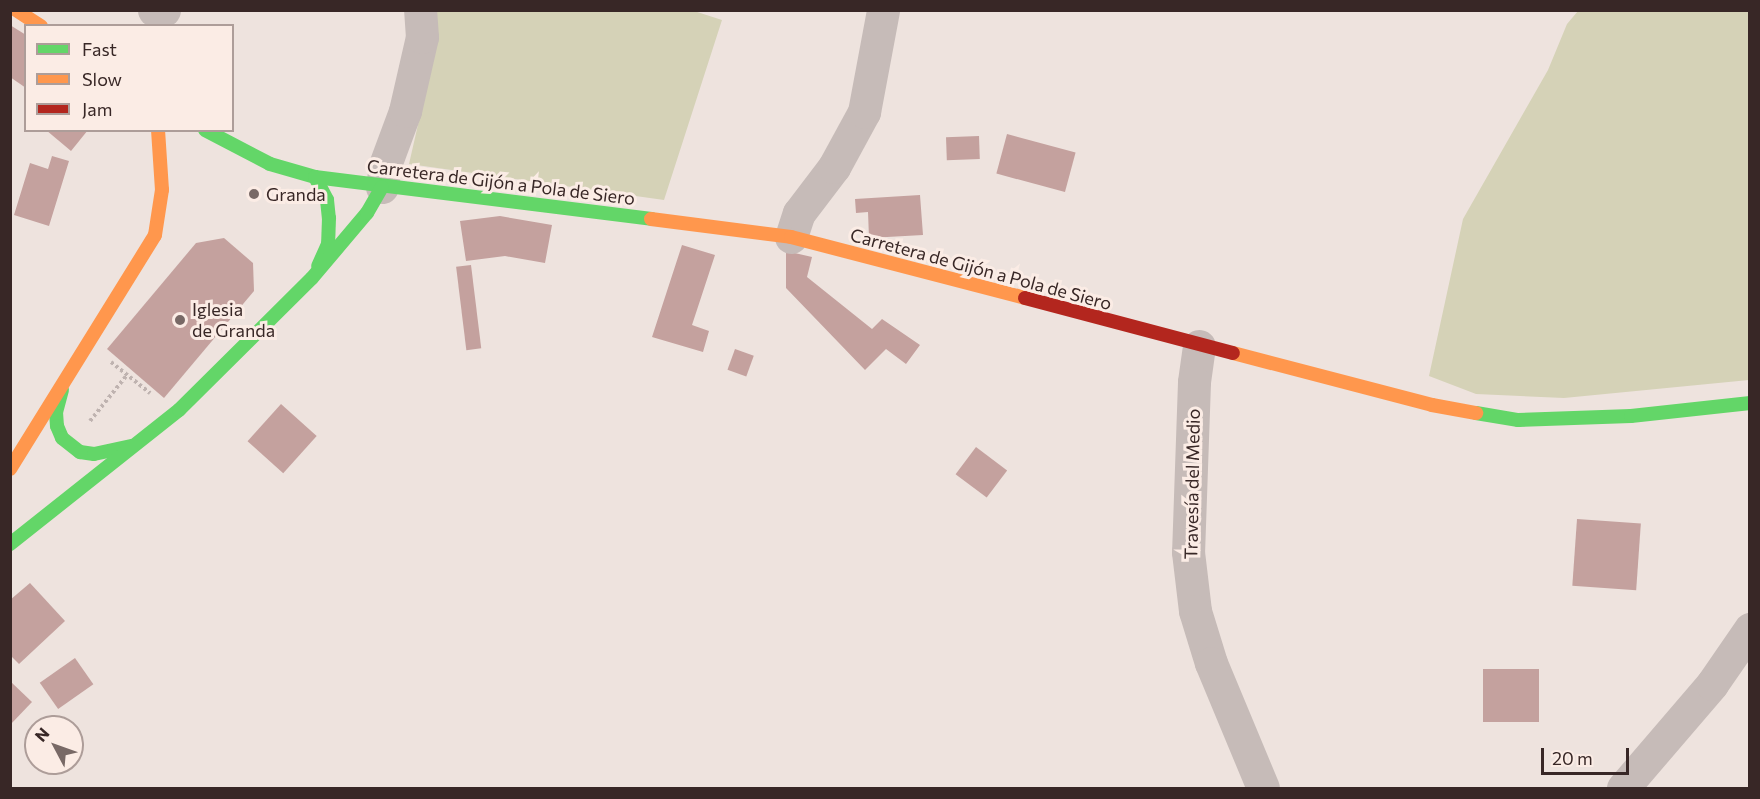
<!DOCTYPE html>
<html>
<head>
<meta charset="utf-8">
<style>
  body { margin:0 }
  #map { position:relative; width:1760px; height:799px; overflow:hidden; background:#eee3de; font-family:Commissioner,sans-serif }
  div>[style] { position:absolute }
  .green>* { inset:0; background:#d5d2b7 }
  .building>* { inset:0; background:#c4a19e; transform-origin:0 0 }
  .path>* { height:4px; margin-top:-2px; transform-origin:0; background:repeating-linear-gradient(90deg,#bfb3b0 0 3px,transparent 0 6px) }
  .street>* { height:33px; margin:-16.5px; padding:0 16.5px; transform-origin:16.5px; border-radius:16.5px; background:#c6bbb8 }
  .fast>* { height:14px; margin:-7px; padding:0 7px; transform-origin:7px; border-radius:7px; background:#63d668 }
  .slow>* { height:14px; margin:-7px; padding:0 7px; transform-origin:7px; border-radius:7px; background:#ff974d }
  .jam>* { height:14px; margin:-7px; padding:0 7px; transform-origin:7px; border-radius:7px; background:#b3261e }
  .dots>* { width:16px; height:16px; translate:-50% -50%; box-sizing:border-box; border:3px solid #fbece5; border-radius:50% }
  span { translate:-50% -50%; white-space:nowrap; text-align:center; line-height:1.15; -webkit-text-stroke:6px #fbece5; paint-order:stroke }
  .street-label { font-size:18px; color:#382726 }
  .poi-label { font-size:18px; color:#382726 }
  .left { translate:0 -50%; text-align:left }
  .frame { position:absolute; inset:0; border:12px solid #382726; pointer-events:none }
  .legend { position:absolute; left:24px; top:24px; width:210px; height:108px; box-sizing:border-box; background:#fbece5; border:2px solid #ad9d99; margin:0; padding:8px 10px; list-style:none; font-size:18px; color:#382726 }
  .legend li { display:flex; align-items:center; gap:12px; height:30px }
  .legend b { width:30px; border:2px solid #ad9d99 }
  .north { position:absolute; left:24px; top:715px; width:60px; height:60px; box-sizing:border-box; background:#fbece5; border:2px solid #ad9d99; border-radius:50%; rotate:311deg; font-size:16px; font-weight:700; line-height:24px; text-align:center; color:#382726 }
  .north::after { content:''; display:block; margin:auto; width:21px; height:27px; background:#786966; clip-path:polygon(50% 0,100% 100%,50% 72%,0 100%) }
  .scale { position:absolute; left:1541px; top:748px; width:88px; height:27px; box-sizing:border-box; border:3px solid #382726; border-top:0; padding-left:8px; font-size:18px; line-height:21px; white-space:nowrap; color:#382726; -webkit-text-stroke:4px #fbece5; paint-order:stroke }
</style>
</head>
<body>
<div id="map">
  <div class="green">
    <i style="clip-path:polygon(691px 10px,722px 20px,664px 200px,409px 164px,433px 59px,434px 11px)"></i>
    <i style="clip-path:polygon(1578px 11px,1749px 11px,1749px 380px,1564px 398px,1476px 394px,1429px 376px,1463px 219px,1548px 70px,1567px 24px)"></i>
  </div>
  <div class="building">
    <i style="clip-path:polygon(10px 25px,26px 35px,26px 88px,10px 77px)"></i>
    <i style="clip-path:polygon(46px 130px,88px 130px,71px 151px)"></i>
    <i style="left:1007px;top:134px;width:71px;height:41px;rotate:15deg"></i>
    <i style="left:979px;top:136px;width:23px;height:33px;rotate:88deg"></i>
    <i style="clip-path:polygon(52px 156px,69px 161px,49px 226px,14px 215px,30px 163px,48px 169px)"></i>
    <i style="clip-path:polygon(920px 195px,923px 235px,869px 238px,868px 212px,856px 213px,855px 199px)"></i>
    <i style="clip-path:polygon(500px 216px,552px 225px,545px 263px,505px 256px,466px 261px,460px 221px)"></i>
    <i style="clip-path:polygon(224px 238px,253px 263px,254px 291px,164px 398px,107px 349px,196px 243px)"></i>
    <i style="clip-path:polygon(682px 245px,715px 255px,692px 325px,709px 331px,703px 352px,652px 337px)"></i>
    <i style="clip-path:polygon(786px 251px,812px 257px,807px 277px,872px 329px,882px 319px,920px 345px,906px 364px,886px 349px,865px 370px,786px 288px)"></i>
    <i style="left:471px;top:265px;width:84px;height:15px;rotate:83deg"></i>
    <i style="left:735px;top:349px;width:20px;height:22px;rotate:20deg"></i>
    <i style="left:281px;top:404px;width:48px;height:50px;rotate:42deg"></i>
    <i style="left:976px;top:447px;width:39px;height:34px;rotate:37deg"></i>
    <i style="left:1577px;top:519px;width:64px;height:67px;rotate:4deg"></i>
    <i style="clip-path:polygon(30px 583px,65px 621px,19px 664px,10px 655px,10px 600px)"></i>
    <i style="left:75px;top:658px;width:32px;height:43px;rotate:55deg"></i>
    <i style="left:1483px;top:669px;width:56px;height:53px"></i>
    <i style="clip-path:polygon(10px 681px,32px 702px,10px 725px)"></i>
  </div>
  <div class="path">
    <i style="left:111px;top:362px;width:50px;rotate:38.5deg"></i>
    <i style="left:90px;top:421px;width:59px;rotate:-51.2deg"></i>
  </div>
  <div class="street">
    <i style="left:154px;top:10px;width:10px"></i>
    <i style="left:382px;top:187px;width:22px;rotate:-82deg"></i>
    <i style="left:385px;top:165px;width:58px;rotate:-69.7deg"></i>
    <i style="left:405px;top:111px;width:76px;rotate:-77.1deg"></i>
    <i style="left:422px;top:37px;width:27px;rotate:-94deg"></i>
    <i style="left:791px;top:237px;width:25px;rotate:-72deg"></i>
    <i style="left:799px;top:213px;width:58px;rotate:-52.7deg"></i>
    <i style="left:834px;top:167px;width:63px;rotate:-61.4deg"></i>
    <i style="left:864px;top:112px;width:104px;rotate:-79.4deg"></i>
    <i style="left:1199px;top:346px;width:36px;rotate:98deg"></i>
    <i style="left:1194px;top:382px;width:170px;rotate:92deg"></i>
    <i style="left:1188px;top:552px;width:59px;rotate:83.2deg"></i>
    <i style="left:1195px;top:611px;width:54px;rotate:72.9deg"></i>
    <i style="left:1211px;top:663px;width:135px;rotate:67.4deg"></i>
    <i style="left:1623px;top:788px;width:137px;rotate:-49.4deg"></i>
    <i style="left:1712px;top:684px;width:67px;rotate:-55.4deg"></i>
  </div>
  <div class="fast">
    <i style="left:205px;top:130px;width:73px;rotate:27.6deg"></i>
    <i style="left:270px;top:164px;width:47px;rotate:16.1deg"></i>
    <i style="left:315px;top:177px;width:339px;rotate:7.1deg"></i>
    <i style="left:315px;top:177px;width:26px;rotate:62deg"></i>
    <i style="left:327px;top:200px;width:18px;rotate:84deg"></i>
    <i style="left:329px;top:218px;width:26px;rotate:92deg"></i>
    <i style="left:328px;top:244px;width:24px;rotate:114deg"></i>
    <i style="left:62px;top:390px;width:23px;rotate:105deg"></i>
    <i style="left:56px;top:412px;width:14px;rotate:86deg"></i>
    <i style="left:57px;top:426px;width:13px;rotate:67deg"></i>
    <i style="left:62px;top:438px;width:23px;rotate:38deg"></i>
    <i style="left:80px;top:452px;width:14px;rotate:8deg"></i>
    <i style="left:94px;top:454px;width:39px;rotate:-12deg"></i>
    <i style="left:1476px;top:413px;width:43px;rotate:9.5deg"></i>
    <i style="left:1518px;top:420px;width:113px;rotate:-2deg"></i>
    <i style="left:1631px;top:416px;width:120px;rotate:-6.2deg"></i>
    <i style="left:10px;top:544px;width:216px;rotate:-38.4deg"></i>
    <i style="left:179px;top:410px;width:187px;rotate:-44.8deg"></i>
    <i style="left:312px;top:278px;width:85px;rotate:-49.8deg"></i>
    <i style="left:367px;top:213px;width:30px;rotate:-60deg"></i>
  </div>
  <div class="slow">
    <i style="left:16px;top:10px;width:30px;rotate:33deg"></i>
    <i style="left:651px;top:219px;width:141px;rotate:7.3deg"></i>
    <i style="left:791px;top:237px;width:242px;rotate:14.6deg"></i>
    <i style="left:1233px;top:353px;width:206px;rotate:14.6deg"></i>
    <i style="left:1432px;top:405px;width:45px;rotate:10.3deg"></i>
    <i style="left:10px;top:469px;width:275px;rotate:-58.2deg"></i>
    <i style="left:155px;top:235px;width:46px;rotate:-81.2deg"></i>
    <i style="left:162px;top:190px;width:60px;rotate:-93.8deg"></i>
  </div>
  <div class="jam">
    <i style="left:1025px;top:298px;width:215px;rotate:14.8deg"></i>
  </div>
  <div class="dots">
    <i style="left:254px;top:194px;background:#786966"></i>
    <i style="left:180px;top:320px;background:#786966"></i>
  </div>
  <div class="street-label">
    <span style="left:501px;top:182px;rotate:7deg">Carretera de Gijón a Pola de Siero</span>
    <span style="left:981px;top:269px;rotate:15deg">Carretera de Gijón a Pola de Siero</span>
    <span style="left:1192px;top:484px;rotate:-89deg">Travesía del Medio</span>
  </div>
  <div class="poi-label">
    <span class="left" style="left:266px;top:194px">Granda</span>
    <span class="left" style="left:192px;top:320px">Iglesia<br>de Granda</span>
  </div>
  <div class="frame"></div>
  <ul class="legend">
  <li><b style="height:8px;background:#63d668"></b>Fast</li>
  <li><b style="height:8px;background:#ff974d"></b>Slow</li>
  <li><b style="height:8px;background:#b3261e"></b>Jam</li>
  </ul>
  <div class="north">N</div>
  <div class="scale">20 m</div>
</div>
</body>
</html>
